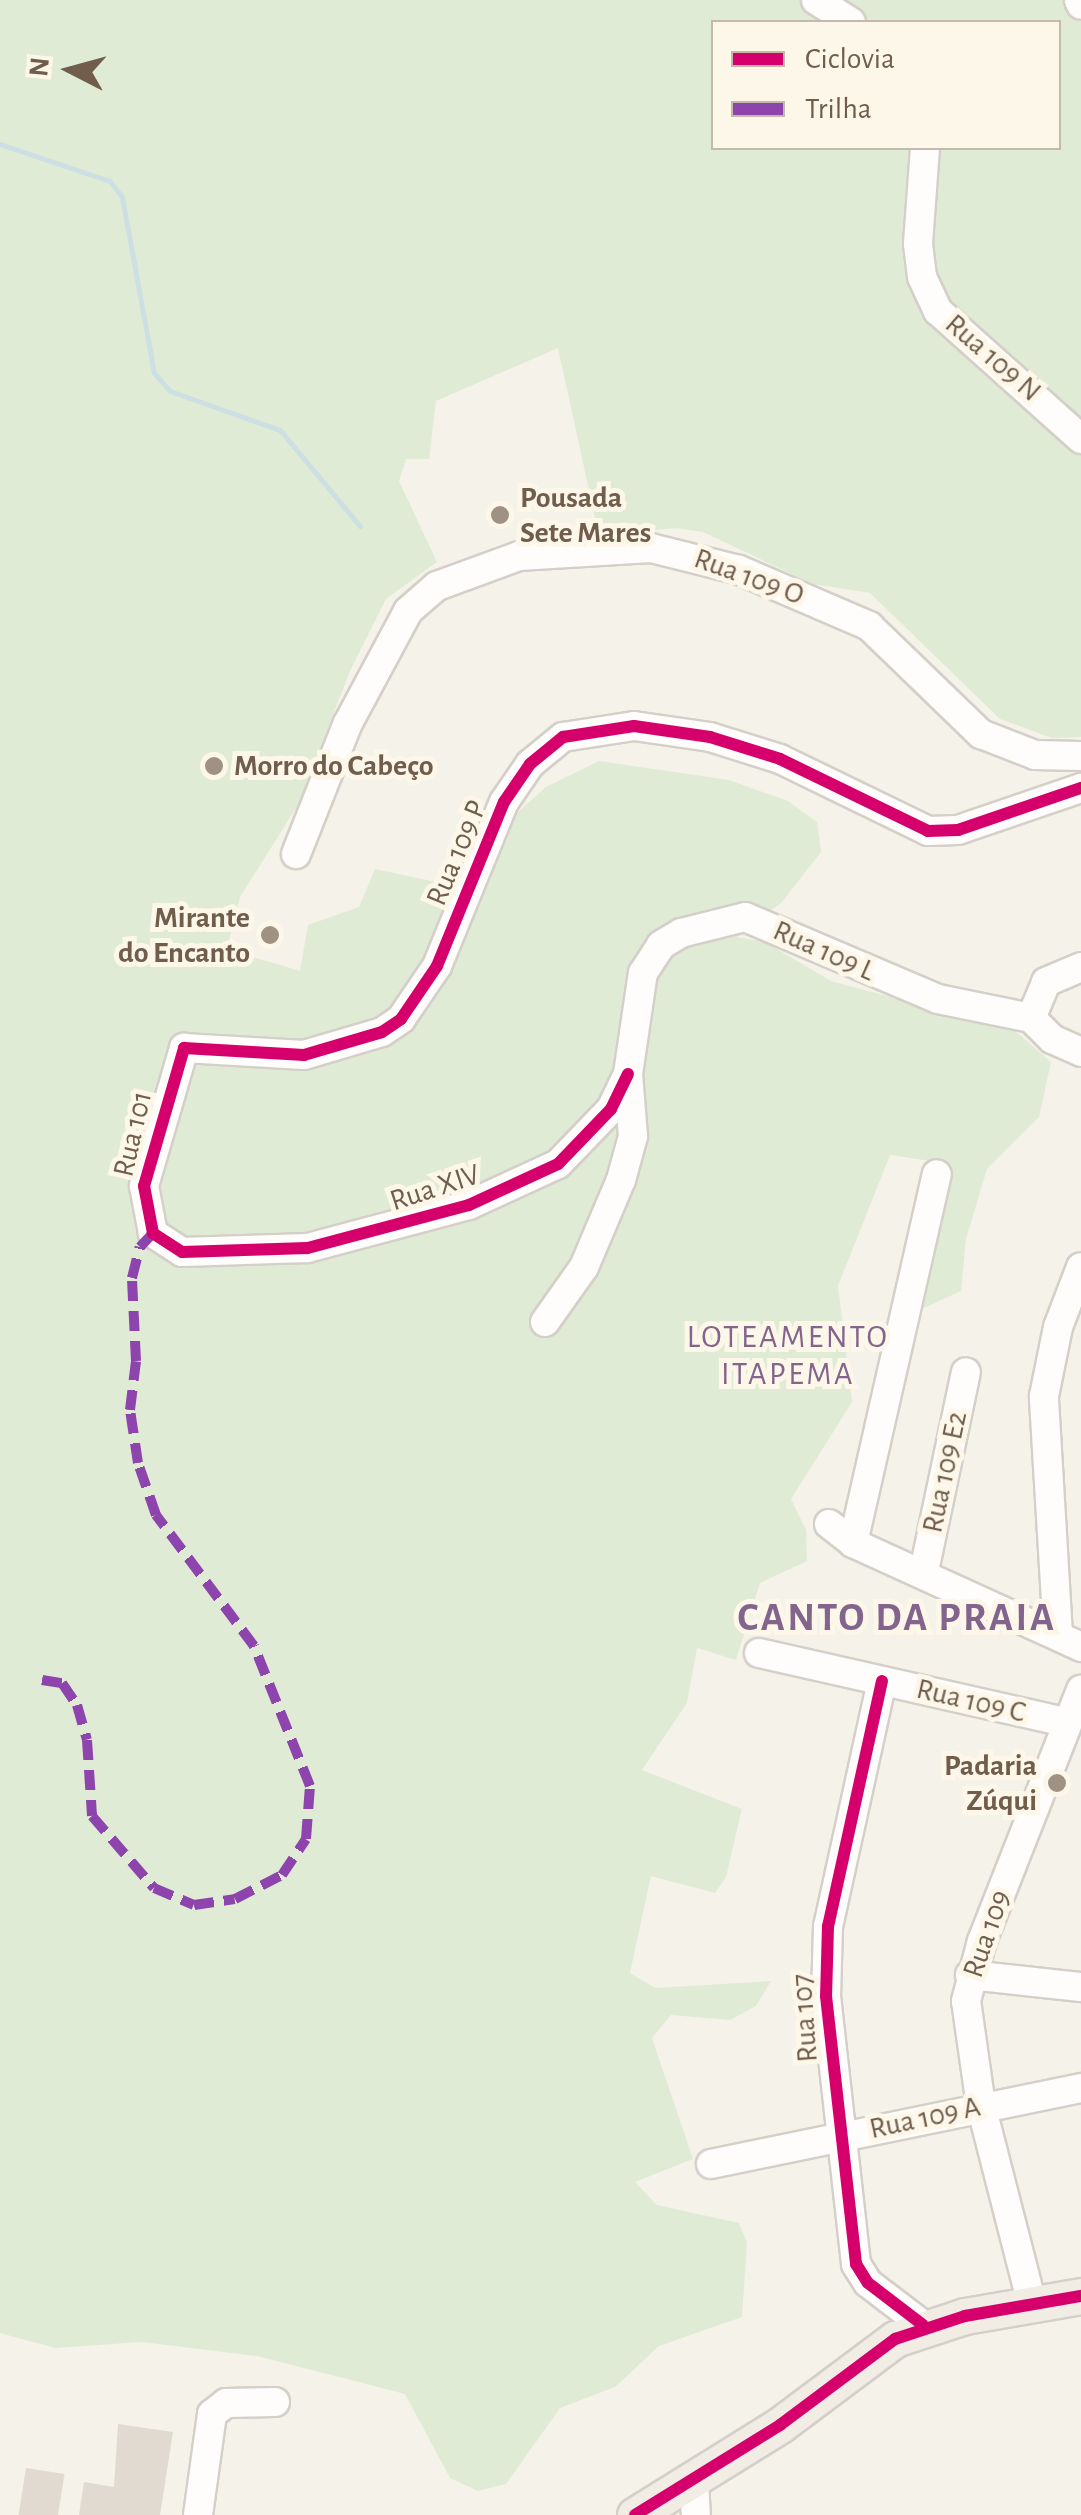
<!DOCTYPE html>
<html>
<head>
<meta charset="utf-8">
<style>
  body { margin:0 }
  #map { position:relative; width:1081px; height:2515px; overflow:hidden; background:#f5f2e9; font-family:"Alegreya Sans",sans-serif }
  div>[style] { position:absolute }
  .green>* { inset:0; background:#e0ebd5 }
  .stream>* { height:5px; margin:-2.5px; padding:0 2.5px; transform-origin:2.5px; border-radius:2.5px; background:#cce0e3 }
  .building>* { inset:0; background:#e1dad1; transform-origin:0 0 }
  .roads { filter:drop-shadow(2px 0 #d4cfc8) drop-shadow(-2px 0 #d4cfc8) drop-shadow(0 2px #d4cfc8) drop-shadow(0 -2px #d4cfc8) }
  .minor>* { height:28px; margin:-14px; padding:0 14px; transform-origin:14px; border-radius:14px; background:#fefdfc }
  .major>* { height:35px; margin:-17.5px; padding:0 17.5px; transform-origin:17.5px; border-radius:17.5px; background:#f1ede5 }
  .quiet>* { height:10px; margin-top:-5px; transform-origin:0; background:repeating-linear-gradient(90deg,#8e44ad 0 20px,transparent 0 30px) }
  .cycleway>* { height:12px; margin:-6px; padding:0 6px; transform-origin:6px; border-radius:6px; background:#d6006c }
  .dots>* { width:28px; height:28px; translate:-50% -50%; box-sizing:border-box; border:5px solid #fdf7ea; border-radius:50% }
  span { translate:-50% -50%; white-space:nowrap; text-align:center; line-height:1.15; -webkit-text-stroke:10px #fdf7ea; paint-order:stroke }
  .street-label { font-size:30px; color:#705d4c }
  .poi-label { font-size:30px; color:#705d4c; font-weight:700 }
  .left { translate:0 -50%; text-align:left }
  .right { translate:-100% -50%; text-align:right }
  .neighbourhood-label { font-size:32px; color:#83648c; letter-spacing:2.5px }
  .district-label { font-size:40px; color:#83648c; font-weight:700; letter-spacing:2.5px }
  .legend { position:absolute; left:711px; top:20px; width:350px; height:130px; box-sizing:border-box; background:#fdf7ea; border:2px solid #c5b9ab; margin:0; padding:12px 18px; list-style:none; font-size:30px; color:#705d4c }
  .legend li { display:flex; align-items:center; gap:20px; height:50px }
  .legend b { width:50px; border:2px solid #c5b9ab }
  .north { position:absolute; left:20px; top:20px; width:100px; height:100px; -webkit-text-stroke:8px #fdf7ea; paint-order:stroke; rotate:276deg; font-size:28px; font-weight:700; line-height:40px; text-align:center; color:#705d4c }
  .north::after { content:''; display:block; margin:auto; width:35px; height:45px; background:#705d4c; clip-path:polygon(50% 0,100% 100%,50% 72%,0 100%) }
</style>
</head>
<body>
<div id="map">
  <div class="green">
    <i style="clip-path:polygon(evenodd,0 0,1081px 0,1081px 737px,1052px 738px,1000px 719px,870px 593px,813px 584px,703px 532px,675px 528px,599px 536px,558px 348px,436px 401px,429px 459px,406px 459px,399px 481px,437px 562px,386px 599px,350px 671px,298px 805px,240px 897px,227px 949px,300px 971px,308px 925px,359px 907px,375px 869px,474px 890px,518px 812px,546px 787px,599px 761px,729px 780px,788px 801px,817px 822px,821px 852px,782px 902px,737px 937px,765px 942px,831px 981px,1014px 1030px,1051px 1062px,1039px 1117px,987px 1169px,966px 1239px,961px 1291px,915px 1312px,937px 1162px,890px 1155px,838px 1286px,852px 1402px,791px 1499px,806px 1530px,807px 1561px,760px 1583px,736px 1660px,697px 1648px,687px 1703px,642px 1770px,742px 1809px,726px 1877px,715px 1893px,651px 1876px,630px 1973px,655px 1988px,771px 1981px,756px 2006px,730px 2020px,671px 2015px,652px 2038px,693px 2159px,635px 2182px,657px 2205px,739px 2223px,747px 2243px,742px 2317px,659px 2346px,615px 2387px,560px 2408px,506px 2484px,478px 2491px,450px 2478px,405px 2394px,257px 2356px,142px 2342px,55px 2348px,0 2333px,0 0,714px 22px,1058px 22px,1058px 148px,714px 148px,714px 22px)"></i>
  </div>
  <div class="stream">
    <i style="left:0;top:144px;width:116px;rotate:18.6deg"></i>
    <i style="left:110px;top:181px;width:20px;rotate:53deg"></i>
    <i style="left:122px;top:197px;width:179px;rotate:79.7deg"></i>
    <i style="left:154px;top:373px;width:24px;rotate:48deg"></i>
    <i style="left:170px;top:391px;width:117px;rotate:19.5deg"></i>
    <i style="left:280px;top:430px;width:125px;rotate:50.2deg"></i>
  </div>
  <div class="building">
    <i style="clip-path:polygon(118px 2424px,173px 2432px,160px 2515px,79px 2515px,84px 2482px,114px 2487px)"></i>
    <i style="left:26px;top:2468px;width:39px;height:48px;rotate:9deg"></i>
  </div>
  <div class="roads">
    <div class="minor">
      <i style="left:816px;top:0;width:41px;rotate:32.2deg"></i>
      <i style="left:1079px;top:0;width:5px;rotate:68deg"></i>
      <i style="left:925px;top:148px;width:96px;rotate:94.2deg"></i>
      <i style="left:918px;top:244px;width:33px;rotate:83deg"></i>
      <i style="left:922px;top:277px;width:38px;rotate:65deg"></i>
      <i style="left:938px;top:311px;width:192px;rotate:41.8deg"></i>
      <i style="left:296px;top:854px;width:139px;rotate:-68.4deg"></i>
      <i style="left:347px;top:725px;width:129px;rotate:-61.8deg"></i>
      <i style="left:408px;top:611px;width:38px;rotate:-41deg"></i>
      <i style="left:437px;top:586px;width:87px;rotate:-20.1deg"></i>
      <i style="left:519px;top:556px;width:132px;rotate:-3.5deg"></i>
      <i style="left:651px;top:548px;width:91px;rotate:14deg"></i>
      <i style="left:739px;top:570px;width:142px;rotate:23.3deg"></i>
      <i style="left:869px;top:626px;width:156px;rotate:44deg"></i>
      <i style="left:981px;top:734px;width:58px;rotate:21.3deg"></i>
      <i style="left:1035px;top:755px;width:46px;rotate:1.2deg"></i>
      <i style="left:1031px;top:1018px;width:39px;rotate:-67deg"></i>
      <i style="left:1046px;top:982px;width:38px;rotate:-23deg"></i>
      <i style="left:628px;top:1074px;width:39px;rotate:116deg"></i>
      <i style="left:611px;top:1109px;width:76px;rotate:133.9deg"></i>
      <i style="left:558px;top:1164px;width:98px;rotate:155.3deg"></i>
      <i style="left:469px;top:1205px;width:168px;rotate:165.1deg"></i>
      <i style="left:307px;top:1248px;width:125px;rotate:178.2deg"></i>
      <i style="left:182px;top:1252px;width:35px;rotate:-147deg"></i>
      <i style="left:153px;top:1233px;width:48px;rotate:-100.8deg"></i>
      <i style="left:144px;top:1186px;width:144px;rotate:-73.8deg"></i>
      <i style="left:184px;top:1048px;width:120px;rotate:3.3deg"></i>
      <i style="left:304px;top:1055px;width:81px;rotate:-16.4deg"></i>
      <i style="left:382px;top:1032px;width:23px;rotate:-34deg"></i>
      <i style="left:401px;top:1019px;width:64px;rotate:-55.8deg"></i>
      <i style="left:437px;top:966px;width:177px;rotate:-67.8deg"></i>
      <i style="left:504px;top:802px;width:46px;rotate:-55.6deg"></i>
      <i style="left:530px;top:764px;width:43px;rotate:-39.3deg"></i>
      <i style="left:563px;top:737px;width:72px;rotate:-8.8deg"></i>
      <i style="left:634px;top:726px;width:77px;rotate:8.2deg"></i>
      <i style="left:710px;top:737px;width:73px;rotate:17.4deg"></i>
      <i style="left:780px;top:759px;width:165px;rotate:25.9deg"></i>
      <i style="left:928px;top:831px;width:30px;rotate:-2deg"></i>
      <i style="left:958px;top:830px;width:130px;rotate:-18.9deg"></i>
      <i style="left:545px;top:1322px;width:67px;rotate:-54.7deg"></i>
      <i style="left:584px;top:1267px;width:95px;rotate:-67deg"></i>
      <i style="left:621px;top:1180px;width:46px;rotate:-74.7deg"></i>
      <i style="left:633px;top:1136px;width:62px;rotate:-94.6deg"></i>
      <i style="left:628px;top:1074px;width:102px;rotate:-81.6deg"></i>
      <i style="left:643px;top:973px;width:33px;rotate:-57deg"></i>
      <i style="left:661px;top:945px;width:23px;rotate:-31deg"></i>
      <i style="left:681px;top:933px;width:66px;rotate:-14deg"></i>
      <i style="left:745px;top:917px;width:210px;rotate:23deg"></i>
      <i style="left:938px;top:999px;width:95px;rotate:11.5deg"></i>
      <i style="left:1031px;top:1018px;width:30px;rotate:45deg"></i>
      <i style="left:1052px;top:1039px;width:32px;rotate:24deg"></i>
      <i style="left:829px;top:1524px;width:31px;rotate:38deg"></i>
      <i style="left:853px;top:1543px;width:251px;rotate:24.5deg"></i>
      <i style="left:853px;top:1543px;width:378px;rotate:-77.2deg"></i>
      <i style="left:924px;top:1571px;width:203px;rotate:-78.1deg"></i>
      <i style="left:1058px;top:1635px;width:239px;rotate:-93.4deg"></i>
      <i style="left:1044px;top:1396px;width:70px;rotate:-78.5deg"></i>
      <i style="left:1058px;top:1327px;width:64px;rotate:-69deg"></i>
      <i style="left:759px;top:1653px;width:315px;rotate:12.7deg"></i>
      <i style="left:882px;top:1681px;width:251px;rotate:102.4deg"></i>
      <i style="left:828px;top:1926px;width:70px;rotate:91.6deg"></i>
      <i style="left:826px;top:1996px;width:270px;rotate:83.6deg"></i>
      <i style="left:856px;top:2264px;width:22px;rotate:58deg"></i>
      <i style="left:868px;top:2283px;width:69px;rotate:37.4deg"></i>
      <i style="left:970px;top:1975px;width:112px;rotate:6.2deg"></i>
      <i style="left:711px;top:2164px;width:378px;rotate:-11.6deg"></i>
      <i style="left:1032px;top:2304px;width:204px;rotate:-104.4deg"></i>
      <i style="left:981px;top:2106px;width:106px;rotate:-98.1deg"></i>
      <i style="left:966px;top:2001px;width:62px;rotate:-75.1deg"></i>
      <i style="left:982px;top:1941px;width:270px;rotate:-68.5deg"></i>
      <i style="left:694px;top:2480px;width:35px;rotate:87deg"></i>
      <i style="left:198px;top:2515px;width:102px;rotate:-82.1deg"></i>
      <i style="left:212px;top:2414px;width:18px;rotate:-38deg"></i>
      <i style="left:226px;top:2403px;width:49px;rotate:-1.2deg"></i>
    </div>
    <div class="major">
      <i style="left:635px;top:2515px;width:171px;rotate:-31.8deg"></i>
      <i style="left:780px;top:2425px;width:144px;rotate:-36.8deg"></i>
      <i style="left:895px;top:2339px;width:74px;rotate:-18.2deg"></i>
      <i style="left:965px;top:2316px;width:118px;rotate:-9.8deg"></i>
    </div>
  </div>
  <div class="quiet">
    <i style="left:42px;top:1680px;width:20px;rotate:9deg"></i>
    <i style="left:62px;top:1683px;width:27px;rotate:56deg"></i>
    <i style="left:77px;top:1705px;width:36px;rotate:74deg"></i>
    <i style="left:87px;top:1740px;width:76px;rotate:86.2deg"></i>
    <i style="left:92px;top:1816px;width:95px;rotate:49.3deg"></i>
    <i style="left:154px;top:1888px;width:43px;rotate:23deg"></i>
    <i style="left:194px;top:1905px;width:41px;rotate:-8.3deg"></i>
    <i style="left:235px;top:1899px;width:53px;rotate:-27.1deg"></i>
    <i style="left:282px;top:1875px;width:43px;rotate:-56.3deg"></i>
    <i style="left:306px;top:1839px;width:53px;rotate:-85.7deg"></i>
    <i style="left:310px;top:1786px;width:151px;rotate:-111.8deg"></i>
    <i style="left:254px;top:1646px;width:164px;rotate:-126.8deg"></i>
    <i style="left:156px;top:1515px;width:55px;rotate:-109.1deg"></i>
    <i style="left:138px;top:1463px;width:54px;rotate:-98.6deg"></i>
    <i style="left:130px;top:1410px;width:49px;rotate:-83deg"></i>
    <i style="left:136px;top:1361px;width:83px;rotate:-92.8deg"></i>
    <i style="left:132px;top:1278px;width:32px;rotate:-76deg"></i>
    <i style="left:140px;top:1247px;width:19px;rotate:-47deg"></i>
  </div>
  <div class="cycleway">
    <i style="left:628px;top:1074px;width:39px;rotate:116deg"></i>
    <i style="left:611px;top:1109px;width:76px;rotate:133.9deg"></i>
    <i style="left:558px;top:1164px;width:98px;rotate:155.3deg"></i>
    <i style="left:469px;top:1205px;width:168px;rotate:165.1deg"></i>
    <i style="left:307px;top:1248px;width:125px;rotate:178.2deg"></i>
    <i style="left:182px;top:1252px;width:35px;rotate:-147deg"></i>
    <i style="left:153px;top:1233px;width:48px;rotate:-100.8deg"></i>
    <i style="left:144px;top:1186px;width:144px;rotate:-73.8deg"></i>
    <i style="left:184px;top:1048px;width:120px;rotate:3.3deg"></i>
    <i style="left:304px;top:1055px;width:81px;rotate:-16.4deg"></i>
    <i style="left:382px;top:1032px;width:23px;rotate:-34deg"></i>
    <i style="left:401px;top:1019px;width:64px;rotate:-55.8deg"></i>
    <i style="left:437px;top:966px;width:177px;rotate:-67.8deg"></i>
    <i style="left:504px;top:802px;width:46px;rotate:-55.6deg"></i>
    <i style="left:530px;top:764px;width:43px;rotate:-39.3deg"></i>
    <i style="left:563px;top:737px;width:72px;rotate:-8.8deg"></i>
    <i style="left:634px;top:726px;width:77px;rotate:8.2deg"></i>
    <i style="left:710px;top:737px;width:73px;rotate:17.4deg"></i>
    <i style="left:780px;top:759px;width:165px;rotate:25.9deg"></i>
    <i style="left:928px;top:831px;width:30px;rotate:-2deg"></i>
    <i style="left:958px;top:830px;width:130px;rotate:-18.9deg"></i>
    <i style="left:882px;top:1681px;width:251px;rotate:102.4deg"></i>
    <i style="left:828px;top:1926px;width:70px;rotate:91.6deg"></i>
    <i style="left:826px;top:1996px;width:270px;rotate:83.6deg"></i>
    <i style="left:856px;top:2264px;width:22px;rotate:58deg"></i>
    <i style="left:868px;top:2283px;width:69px;rotate:37.4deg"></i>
    <i style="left:635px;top:2515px;width:171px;rotate:-31.8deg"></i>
    <i style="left:780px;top:2425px;width:144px;rotate:-36.8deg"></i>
    <i style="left:895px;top:2339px;width:74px;rotate:-18.2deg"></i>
    <i style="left:965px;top:2316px;width:118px;rotate:-9.8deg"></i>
  </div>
  <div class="dots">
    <i style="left:500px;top:515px;background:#9f9183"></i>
    <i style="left:214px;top:766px;background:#9f9183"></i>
    <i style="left:270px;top:935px;background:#9f9183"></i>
    <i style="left:1057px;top:1783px;background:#9f9183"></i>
  </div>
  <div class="street-label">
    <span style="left:993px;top:358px;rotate:41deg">Rua 109 N</span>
    <span style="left:749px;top:577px;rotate:20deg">Rua 109 O</span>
    <span style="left:457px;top:853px;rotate:-67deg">Rua 109 P</span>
    <span style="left:824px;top:951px;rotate:24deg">Rua 109 L</span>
    <span style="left:133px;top:1134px;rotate:-77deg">Rua 101</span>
    <span style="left:435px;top:1188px;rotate:-18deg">Rua XIV</span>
    <span style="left:945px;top:1472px;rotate:-78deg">Rua 109 E2</span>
    <span style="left:971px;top:1701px;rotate:13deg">Rua 109 C</span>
    <span style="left:987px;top:1934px;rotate:-71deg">Rua 109</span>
    <span style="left:805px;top:2018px;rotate:-94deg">Rua 107</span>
    <span style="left:925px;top:2118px;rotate:-12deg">Rua 109 A</span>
  </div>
  <div class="poi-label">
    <span class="left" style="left:520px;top:515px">Pousada<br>Sete Mares</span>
    <span class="left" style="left:234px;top:766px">Morro do Cabeço</span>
    <span class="right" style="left:250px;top:935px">Mirante<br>do Encanto</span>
    <span class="right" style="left:1037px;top:1783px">Padaria<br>Zúqui</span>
  </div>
  <div class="neighbourhood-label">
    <span style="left:788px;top:1356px">LOTEAMENTO<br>ITAPEMA</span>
  </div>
  <div class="district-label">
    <span style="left:897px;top:1618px">CANTO DA PRAIA</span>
  </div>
  <ul class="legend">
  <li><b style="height:12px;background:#d6006c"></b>Ciclovia</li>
  <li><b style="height:12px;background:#8e44ad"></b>Trilha</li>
  </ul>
  <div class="north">N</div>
</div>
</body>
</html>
